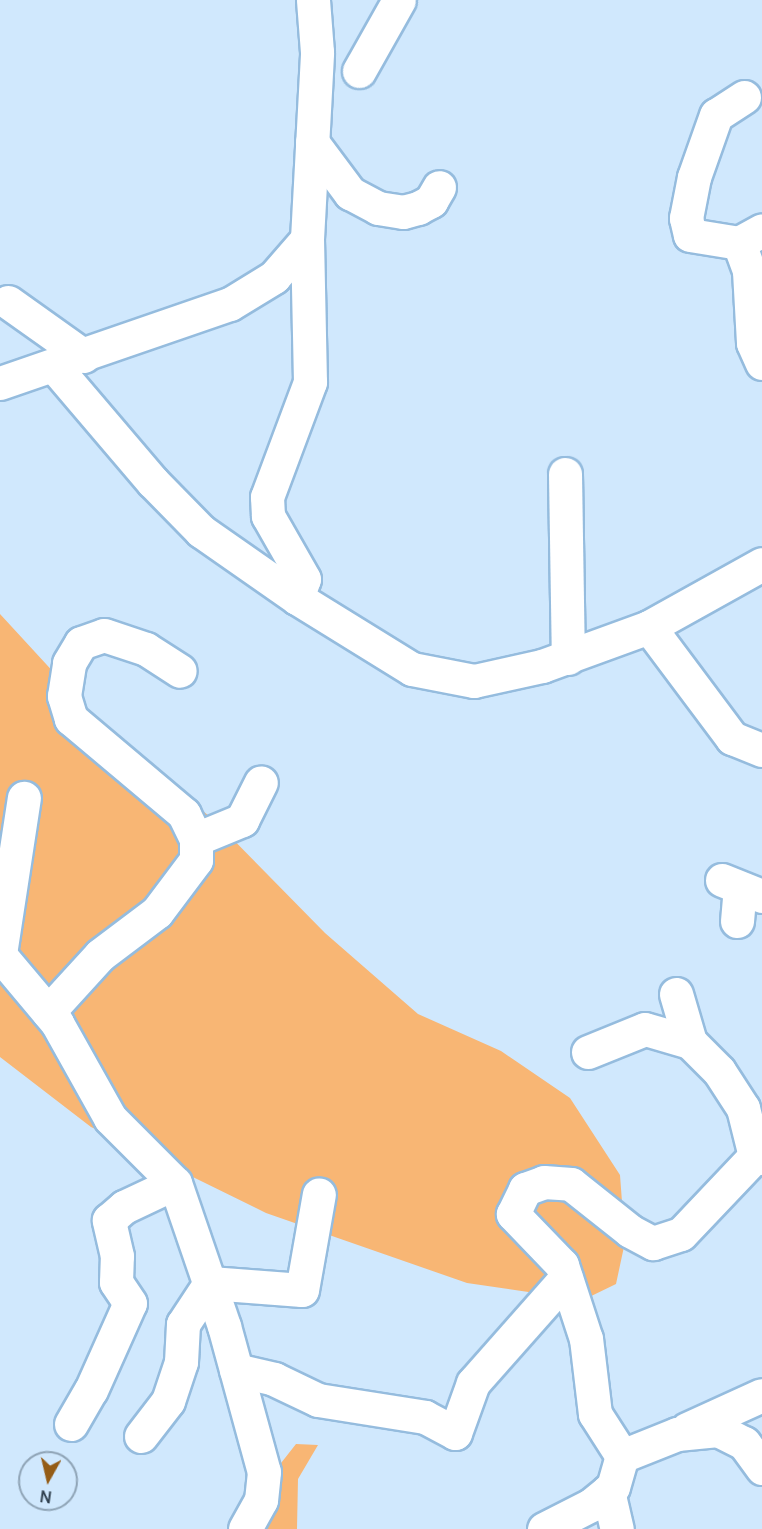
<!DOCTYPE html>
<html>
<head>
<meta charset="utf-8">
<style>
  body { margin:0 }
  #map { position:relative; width:762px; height:1529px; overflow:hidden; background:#d0e8fd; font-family:Manrope,sans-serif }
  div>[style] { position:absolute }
  .green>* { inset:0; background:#f8b674 }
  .roads { filter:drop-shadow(2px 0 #95bcde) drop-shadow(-2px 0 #95bcde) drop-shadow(0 2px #95bcde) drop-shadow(0 -2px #95bcde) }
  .minor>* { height:33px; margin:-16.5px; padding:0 16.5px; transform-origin:16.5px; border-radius:16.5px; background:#fff }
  span { translate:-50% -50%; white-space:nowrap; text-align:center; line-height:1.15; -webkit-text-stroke:6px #d0e8fd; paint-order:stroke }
  .north { position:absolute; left:18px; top:1451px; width:60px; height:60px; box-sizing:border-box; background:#d0e8fd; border:2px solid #8fa4b6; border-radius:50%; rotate:188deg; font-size:16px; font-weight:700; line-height:24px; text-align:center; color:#2e3e4c }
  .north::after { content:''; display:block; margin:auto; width:21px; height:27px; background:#945c16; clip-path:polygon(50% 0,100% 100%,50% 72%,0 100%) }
</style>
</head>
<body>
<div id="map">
  <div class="green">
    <i style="clip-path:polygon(0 614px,104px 727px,216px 822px,325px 933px,418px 1014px,501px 1051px,570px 1098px,620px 1175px,625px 1242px,616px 1284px,583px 1300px,467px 1283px,266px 1213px,91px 1127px,0 1057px)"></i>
    <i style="clip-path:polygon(296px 1444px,318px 1445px,298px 1479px,297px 1529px,261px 1529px,274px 1472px)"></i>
  </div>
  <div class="roads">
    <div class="minor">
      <i style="left:359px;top:71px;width:81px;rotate:-60.6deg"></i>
      <i style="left:744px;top:97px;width:33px;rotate:147deg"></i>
      <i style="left:716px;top:115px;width:66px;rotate:109.5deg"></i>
      <i style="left:694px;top:177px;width:42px;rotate:101deg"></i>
      <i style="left:686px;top:218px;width:17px;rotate:77deg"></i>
      <i style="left:690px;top:235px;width:50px;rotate:9.3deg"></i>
      <i style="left:739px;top:243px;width:30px;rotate:70deg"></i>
      <i style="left:749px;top:271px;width:72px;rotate:86.8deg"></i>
      <i style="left:753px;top:343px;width:22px;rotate:66deg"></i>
      <i style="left:312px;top:142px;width:64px;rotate:53.3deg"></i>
      <i style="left:350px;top:193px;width:32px;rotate:28deg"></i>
      <i style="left:378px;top:208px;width:25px;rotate:9deg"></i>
      <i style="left:403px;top:212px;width:16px;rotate:-15deg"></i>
      <i style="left:418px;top:208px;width:15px;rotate:-28deg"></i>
      <i style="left:431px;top:201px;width:16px;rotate:-60deg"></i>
      <i style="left:739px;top:243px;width:26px;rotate:-29deg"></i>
      <i style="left:8px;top:302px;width:93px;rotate:35.4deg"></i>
      <i style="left:55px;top:367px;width:151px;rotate:49.6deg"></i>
      <i style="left:153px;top:482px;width:69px;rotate:45.6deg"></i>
      <i style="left:201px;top:531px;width:117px;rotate:34.9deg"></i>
      <i style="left:297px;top:598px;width:135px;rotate:31.7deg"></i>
      <i style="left:412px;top:669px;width:63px;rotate:11deg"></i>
      <i style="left:474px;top:681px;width:70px;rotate:-12.4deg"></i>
      <i style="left:542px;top:666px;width:114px;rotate:-20deg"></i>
      <i style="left:649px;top:627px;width:129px;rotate:-29.1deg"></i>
      <i style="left:0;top:383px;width:243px;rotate:-19deg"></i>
      <i style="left:230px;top:304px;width:52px;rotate:-31.5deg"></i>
      <i style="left:274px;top:277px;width:50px;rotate:-49deg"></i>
      <i style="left:565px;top:474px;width:184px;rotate:89.1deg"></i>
      <i style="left:297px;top:598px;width:20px;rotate:-70deg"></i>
      <i style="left:304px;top:579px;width:73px;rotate:-119.7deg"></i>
      <i style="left:268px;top:516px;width:19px;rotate:-93deg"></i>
      <i style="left:267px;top:497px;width:123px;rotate:-69.5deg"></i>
      <i style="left:310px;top:382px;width:143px;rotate:-91.2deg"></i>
      <i style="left:307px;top:239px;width:187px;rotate:-86.9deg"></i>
      <i style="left:317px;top:52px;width:52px;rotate:-94.4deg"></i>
      <i style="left:649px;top:627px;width:139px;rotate:53.2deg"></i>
      <i style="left:732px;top:738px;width:32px;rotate:22deg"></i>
      <i style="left:196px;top:839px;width:50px;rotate:-22.4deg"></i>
      <i style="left:242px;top:820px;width:42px;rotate:-63.4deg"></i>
      <i style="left:722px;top:880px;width:43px;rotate:21.8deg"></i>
      <i style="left:737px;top:921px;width:33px;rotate:-85deg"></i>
      <i style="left:0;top:954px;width:158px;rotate:-81.3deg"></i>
      <i style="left:0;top:955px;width:89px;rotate:50deg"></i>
      <i style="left:57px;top:1023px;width:109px;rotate:60.8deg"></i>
      <i style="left:110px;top:1118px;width:92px;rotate:45deg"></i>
      <i style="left:175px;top:1183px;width:151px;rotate:71.1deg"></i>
      <i style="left:224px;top:1326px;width:151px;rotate:74.7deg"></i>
      <i style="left:264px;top:1472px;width:28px;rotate:96deg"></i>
      <i style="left:261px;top:1500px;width:33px;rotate:119deg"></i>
      <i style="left:676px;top:994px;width:50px;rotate:73.7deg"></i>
      <i style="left:48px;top:1012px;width:77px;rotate:-47.6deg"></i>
      <i style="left:100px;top:955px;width:71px;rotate:-37deg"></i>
      <i style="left:157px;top:912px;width:65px;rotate:-53.1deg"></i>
      <i style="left:196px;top:860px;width:21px;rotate:-90deg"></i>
      <i style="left:196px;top:839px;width:28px;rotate:-116deg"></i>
      <i style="left:184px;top:814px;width:148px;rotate:-139.9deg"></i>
      <i style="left:71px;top:719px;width:24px;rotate:-107deg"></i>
      <i style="left:64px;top:696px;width:33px;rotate:-81deg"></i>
      <i style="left:69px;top:663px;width:23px;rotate:-59deg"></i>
      <i style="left:81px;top:643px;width:24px;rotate:-19deg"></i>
      <i style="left:104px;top:635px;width:44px;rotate:18.4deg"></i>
      <i style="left:146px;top:649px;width:40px;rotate:32.9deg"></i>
      <i style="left:588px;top:1052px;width:61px;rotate:-22deg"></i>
      <i style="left:645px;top:1029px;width:47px;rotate:16.1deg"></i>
      <i style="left:690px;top:1042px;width:41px;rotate:45deg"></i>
      <i style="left:719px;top:1071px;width:44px;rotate:57deg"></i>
      <i style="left:743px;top:1108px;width:49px;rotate:76deg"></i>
      <i style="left:755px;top:1156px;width:7px;rotate:16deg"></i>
      <i style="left:236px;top:1370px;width:39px;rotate:13deg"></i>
      <i style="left:274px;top:1379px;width:49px;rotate:25.5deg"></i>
      <i style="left:318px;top:1400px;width:108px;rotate:9deg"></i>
      <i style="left:425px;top:1417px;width:34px;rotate:28deg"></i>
      <i style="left:455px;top:1433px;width:53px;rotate:-70.2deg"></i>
      <i style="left:473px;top:1383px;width:140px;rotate:-48.5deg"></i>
      <i style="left:71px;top:1424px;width:39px;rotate:-60deg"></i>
      <i style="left:91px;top:1390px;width:95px;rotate:-65.9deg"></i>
      <i style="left:130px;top:1303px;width:25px;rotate:-124deg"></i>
      <i style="left:116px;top:1282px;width:26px;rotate:-88deg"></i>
      <i style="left:117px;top:1256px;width:37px;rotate:-103deg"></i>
      <i style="left:109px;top:1220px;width:20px;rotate:-41deg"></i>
      <i style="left:124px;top:1207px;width:56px;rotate:-25.2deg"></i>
      <i style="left:687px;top:1429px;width:82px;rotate:-24.4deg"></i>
      <i style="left:141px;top:1436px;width:44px;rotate:-52.4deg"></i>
      <i style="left:168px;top:1401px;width:41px;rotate:-71.6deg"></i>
      <i style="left:181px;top:1362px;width:38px;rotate:-87deg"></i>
      <i style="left:183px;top:1324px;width:49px;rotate:-56.6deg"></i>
      <i style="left:210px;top:1283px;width:92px;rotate:4.4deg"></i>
      <i style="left:302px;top:1290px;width:97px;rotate:-80deg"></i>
      <i style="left:622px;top:1456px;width:59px;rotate:-21.8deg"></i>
      <i style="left:677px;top:1434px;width:41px;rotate:-5.6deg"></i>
      <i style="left:718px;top:1430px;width:29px;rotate:27deg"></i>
      <i style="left:744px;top:1443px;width:31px;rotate:54deg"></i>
      <i style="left:608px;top:1491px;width:39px;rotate:77deg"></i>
      <i style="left:544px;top:1529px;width:53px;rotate:-27.1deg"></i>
      <i style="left:591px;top:1505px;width:28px;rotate:-39deg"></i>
      <i style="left:613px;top:1487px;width:32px;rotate:-74deg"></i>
      <i style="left:622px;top:1456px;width:50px;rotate:-122.7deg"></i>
      <i style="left:595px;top:1414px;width:76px;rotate:-96.8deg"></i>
      <i style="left:586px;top:1339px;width:78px;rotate:-108deg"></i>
      <i style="left:562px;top:1265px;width:71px;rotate:-133.9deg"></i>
      <i style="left:513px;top:1214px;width:28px;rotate:-64deg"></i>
      <i style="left:525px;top:1189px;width:20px;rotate:-20deg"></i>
      <i style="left:544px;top:1182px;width:27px;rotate:4deg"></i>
      <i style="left:571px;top:1184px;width:75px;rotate:38.5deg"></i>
      <i style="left:630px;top:1231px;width:26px;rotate:28deg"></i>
      <i style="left:653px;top:1243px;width:29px;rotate:-18deg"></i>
      <i style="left:681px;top:1234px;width:108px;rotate:-46.5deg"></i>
    </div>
  </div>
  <div class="north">N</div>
</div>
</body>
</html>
